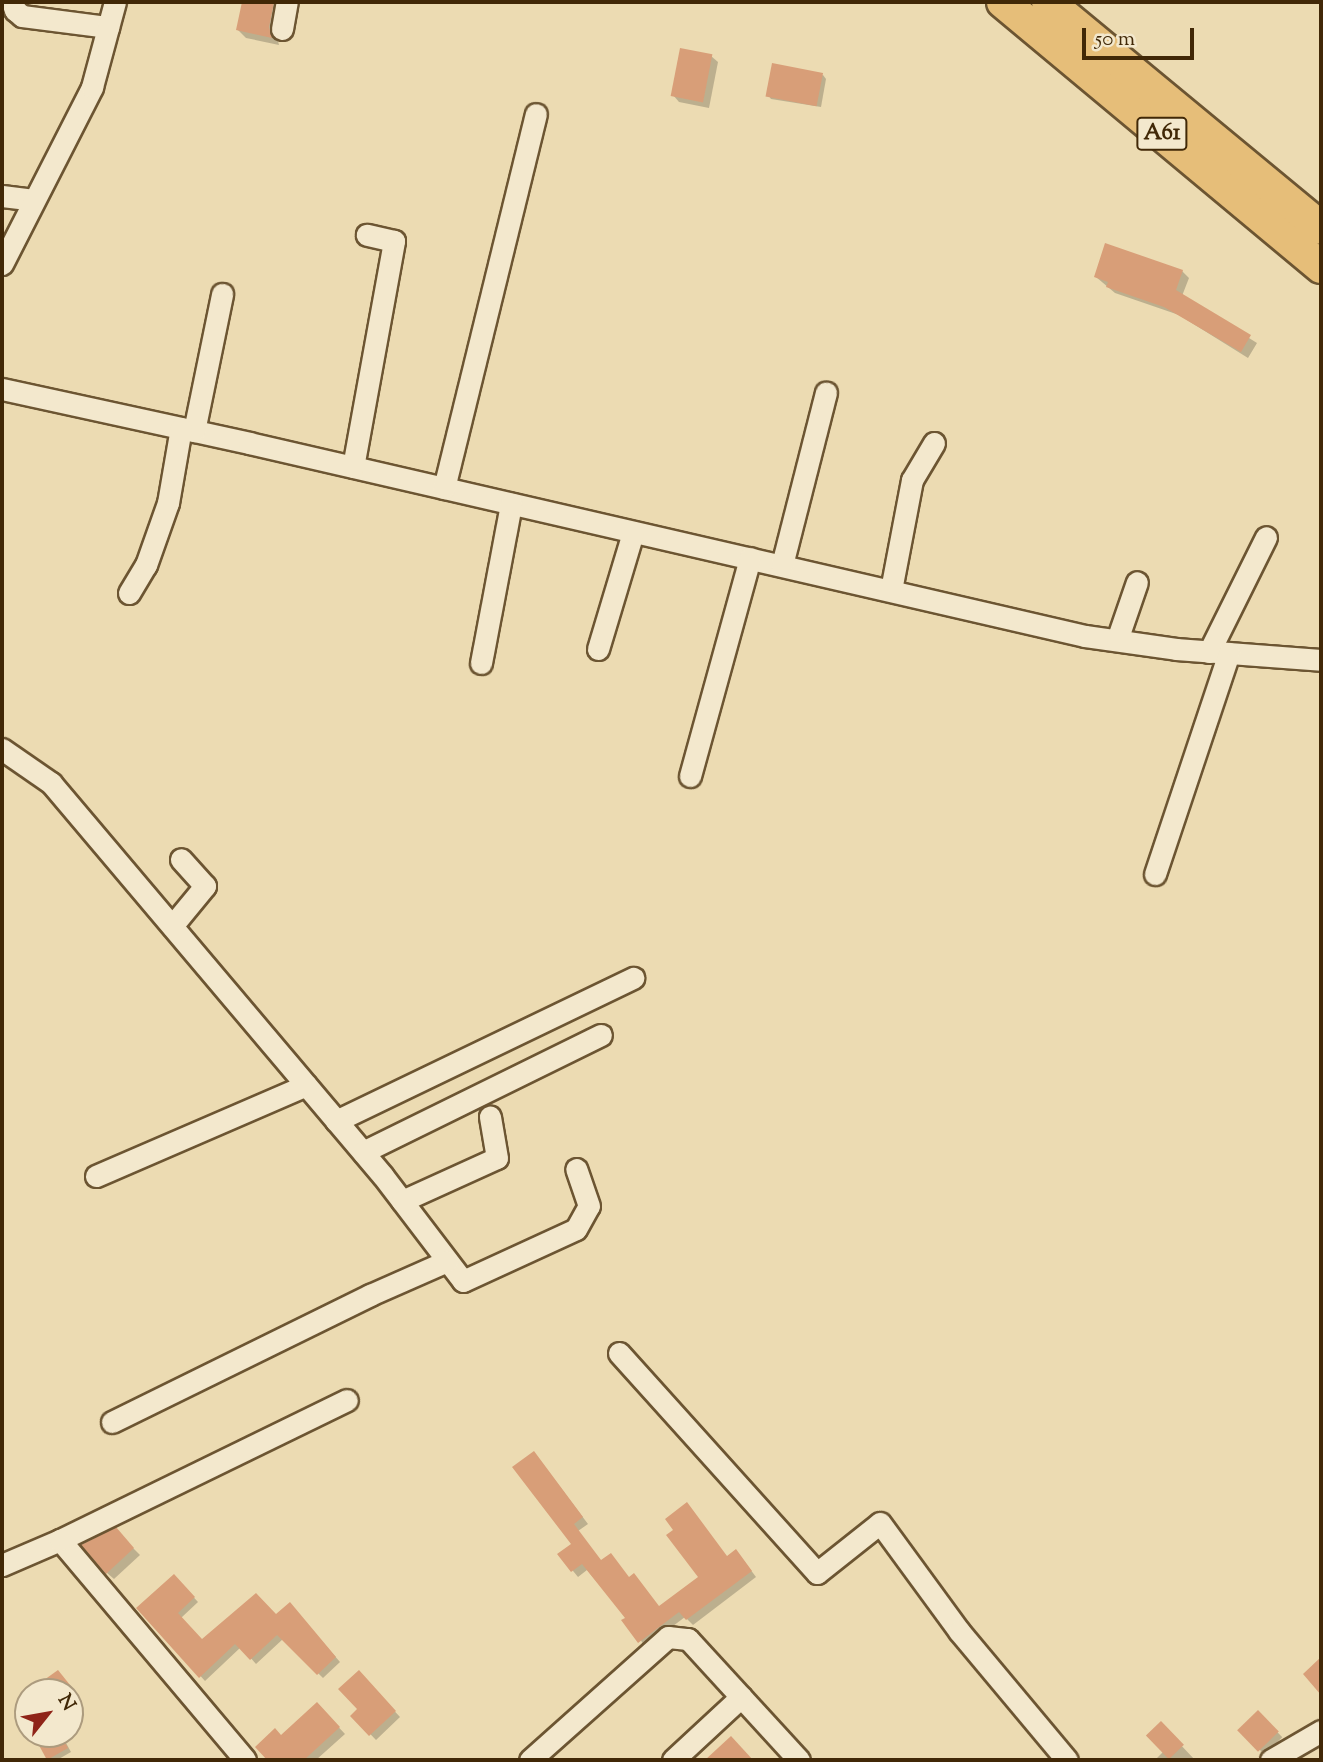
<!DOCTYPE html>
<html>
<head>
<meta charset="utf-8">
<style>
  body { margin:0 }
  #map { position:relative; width:1323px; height:1762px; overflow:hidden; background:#ecdbb2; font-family:"Sorts Mill Goudy",serif }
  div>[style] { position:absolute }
  .shadow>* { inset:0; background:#0003; transform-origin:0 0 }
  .building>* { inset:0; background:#d89e78; transform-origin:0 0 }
  .roads { filter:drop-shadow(2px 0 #6c5532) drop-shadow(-2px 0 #6c5532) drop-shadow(0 2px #6c5532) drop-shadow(0 -2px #6c5532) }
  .minor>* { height:21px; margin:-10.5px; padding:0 10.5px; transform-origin:10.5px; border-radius:10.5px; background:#f3e8cd }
  .highway>* { height:32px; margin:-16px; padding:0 16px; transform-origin:16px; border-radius:16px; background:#e6be79 }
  span { translate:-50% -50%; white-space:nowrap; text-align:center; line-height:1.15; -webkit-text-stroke:6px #f3e8cd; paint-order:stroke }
  .shield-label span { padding:2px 5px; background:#f3e8cd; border:2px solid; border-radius:5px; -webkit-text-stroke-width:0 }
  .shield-label { font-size:23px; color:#412807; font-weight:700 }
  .frame { position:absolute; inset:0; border:4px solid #412807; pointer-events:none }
  .north { position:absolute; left:14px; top:1678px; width:70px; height:70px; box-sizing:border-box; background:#f3e8cd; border:2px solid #ac9b7e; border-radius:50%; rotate:59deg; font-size:19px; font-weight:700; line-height:28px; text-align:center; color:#412807 }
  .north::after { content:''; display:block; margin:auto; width:24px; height:32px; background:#8f2418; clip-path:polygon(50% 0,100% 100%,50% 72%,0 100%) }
  .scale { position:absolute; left:1082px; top:28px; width:112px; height:32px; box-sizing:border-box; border:4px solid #412807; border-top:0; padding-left:9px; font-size:21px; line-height:24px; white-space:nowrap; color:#412807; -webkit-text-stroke:5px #f3e8cd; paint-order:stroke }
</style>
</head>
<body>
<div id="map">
  <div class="shadow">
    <i style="clip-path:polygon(243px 2px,287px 2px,277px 37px,279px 45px,246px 38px,238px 30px)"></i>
    <i style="clip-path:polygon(711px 56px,718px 62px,709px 108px,679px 102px,673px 95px)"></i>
    <i style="clip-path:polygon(823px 75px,826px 79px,821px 107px,771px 99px,768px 95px)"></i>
    <i style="clip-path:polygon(1182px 271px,1189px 278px,1182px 296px,1257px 343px,1248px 358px,1179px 315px,1115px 293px,1096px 277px)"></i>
    <i style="clip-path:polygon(539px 1459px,588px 1524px,578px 1531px,602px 1562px,630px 1578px,660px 1608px,727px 1557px,741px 1557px,756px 1577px,693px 1625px,685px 1617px,645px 1647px,627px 1618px,587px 1570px,578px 1577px,560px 1555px,573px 1544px)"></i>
    <i style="clip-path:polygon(115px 1530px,140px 1555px,114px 1579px,107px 1573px)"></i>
    <i style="clip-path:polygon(174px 1576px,198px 1602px,181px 1618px,202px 1641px,294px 1609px,340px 1662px,323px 1678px,283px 1639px,256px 1664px,241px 1647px,205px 1681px,139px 1608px)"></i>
    <i style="clip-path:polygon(359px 1673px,400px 1717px,376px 1740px,353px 1716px,360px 1709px)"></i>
    <i style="clip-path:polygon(62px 1676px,73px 1690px,70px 1693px,55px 1692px)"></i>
    <i style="clip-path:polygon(317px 1704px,345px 1734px,316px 1760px,269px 1760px,257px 1747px,282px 1737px)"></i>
    <i style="left:1258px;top:1712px;width:35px;height:25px;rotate:46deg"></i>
    <i style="clip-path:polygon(1161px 1724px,1195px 1760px,1155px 1760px,1163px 1752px)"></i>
    <i style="clip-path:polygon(46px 1734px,61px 1734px,71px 1752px,57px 1760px,50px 1760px)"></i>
  </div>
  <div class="building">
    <i style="clip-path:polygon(242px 2px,274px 2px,269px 27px,272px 38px,236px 30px)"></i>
    <i style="left:680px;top:48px;width:33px;height:49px;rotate:11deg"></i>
    <i style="left:772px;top:63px;width:52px;height:34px;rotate:11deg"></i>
    <i style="clip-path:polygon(1105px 243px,1183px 270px,1176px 290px,1251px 335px,1241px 352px,1164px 307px,1106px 287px,1108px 282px,1094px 277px)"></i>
    <i style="clip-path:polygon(534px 1451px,583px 1517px,574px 1524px,601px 1560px,611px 1553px,629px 1577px,634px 1573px,659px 1606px,698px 1577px,666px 1535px,673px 1530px,665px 1519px,687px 1502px,727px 1556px,736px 1549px,752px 1571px,686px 1620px,679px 1612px,638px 1643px,621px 1620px,625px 1618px,582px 1564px,571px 1572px,557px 1554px,571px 1544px,512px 1467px)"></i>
    <i style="clip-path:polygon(116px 1527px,134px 1548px,106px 1574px,81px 1545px)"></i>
    <i style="clip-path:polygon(174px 1574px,195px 1597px,178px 1613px,202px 1639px,256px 1593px,276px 1614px,290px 1602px,336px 1657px,317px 1675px,277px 1635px,250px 1660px,235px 1644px,199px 1678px,136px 1608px)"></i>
    <i style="clip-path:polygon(1321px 1657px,1321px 1695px,1303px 1674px)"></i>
    <i style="clip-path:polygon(58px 1670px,70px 1685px,61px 1692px,53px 1692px,44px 1680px)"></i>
    <i style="clip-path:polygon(359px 1670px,396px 1711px,369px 1736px,350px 1716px,357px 1709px,338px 1689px)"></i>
    <i style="clip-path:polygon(317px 1702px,340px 1727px,304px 1760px,267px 1760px,255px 1747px,275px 1728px,281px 1735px)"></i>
    <i style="left:1258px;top:1710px;width:30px;height:29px;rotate:46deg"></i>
    <i style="left:1161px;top:1721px;width:33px;height:21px;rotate:46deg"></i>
    <i style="clip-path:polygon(42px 1734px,60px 1734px,68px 1748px,47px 1760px,35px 1738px)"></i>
    <i style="clip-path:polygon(731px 1736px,753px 1760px,705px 1760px)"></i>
  </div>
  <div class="roads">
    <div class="minor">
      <i style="left:12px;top:2px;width:9px;rotate:69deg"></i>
      <i style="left:15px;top:10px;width:9px;rotate:41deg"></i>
      <i style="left:22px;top:16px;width:87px;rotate:7.3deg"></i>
      <i style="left:282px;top:29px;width:27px;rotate:-80deg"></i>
      <i style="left:2px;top:196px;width:32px;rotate:7deg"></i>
      <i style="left:2px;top:264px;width:199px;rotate:-63deg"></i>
      <i style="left:92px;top:87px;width:88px;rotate:-74.9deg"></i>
      <i style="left:2px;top:389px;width:253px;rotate:12.3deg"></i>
      <i style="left:249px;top:443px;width:858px;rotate:13deg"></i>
      <i style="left:1085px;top:636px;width:92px;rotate:8.1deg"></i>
      <i style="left:1176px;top:649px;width:145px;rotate:4.3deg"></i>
      <i style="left:194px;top:431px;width:140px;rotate:-78.4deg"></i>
      <i style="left:353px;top:467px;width:230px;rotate:-79.7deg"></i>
      <i style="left:394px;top:241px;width:28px;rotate:-167deg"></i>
      <i style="left:444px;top:488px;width:385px;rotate:-76.2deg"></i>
      <i style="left:782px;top:565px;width:178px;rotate:-75.7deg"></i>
      <i style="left:891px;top:590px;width:112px;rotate:-79.2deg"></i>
      <i style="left:912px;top:480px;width:43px;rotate:-59.3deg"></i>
      <i style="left:129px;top:593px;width:33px;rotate:-59deg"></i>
      <i style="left:146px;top:565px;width:66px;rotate:-70.5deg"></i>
      <i style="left:168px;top:503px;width:76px;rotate:-80.2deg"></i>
      <i style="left:1117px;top:640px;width:61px;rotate:-71deg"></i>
      <i style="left:598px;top:649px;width:122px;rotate:-73.3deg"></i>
      <i style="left:1209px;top:652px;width:128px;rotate:-63.6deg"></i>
      <i style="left:481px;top:663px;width:162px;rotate:-79.3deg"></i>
      <i style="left:2px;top:749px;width:60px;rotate:34.8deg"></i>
      <i style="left:51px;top:783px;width:514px;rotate:49.81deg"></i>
      <i style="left:383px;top:1176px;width:132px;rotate:52.7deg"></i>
      <i style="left:463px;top:1281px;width:124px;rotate:-24.7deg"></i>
      <i style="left:576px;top:1229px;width:26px;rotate:-61deg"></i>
      <i style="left:589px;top:1206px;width:39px;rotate:-109deg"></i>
      <i style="left:690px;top:776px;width:226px;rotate:-74.6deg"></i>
      <i style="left:1155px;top:874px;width:233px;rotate:-71.5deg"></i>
      <i style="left:172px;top:926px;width:52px;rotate:-50.5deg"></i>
      <i style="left:205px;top:886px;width:36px;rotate:-132deg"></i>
      <i style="left:336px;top:1121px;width:330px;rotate:-25.7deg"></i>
      <i style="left:363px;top:1152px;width:265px;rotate:-26.2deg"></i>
      <i style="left:96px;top:1176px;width:229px;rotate:-23.4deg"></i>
      <i style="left:402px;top:1201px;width:104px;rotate:-24.4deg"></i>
      <i style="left:497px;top:1158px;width:42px;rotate:-99.7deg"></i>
      <i style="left:619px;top:1353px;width:296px;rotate:48deg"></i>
      <i style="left:817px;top:1573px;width:80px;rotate:-38.4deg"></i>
      <i style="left:880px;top:1523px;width:134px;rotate:53.8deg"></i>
      <i style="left:959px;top:1631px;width:168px;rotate:50.1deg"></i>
      <i style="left:112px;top:1422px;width:288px;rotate:-26.2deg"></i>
      <i style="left:370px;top:1295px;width:84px;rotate:-23.8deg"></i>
      <i style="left:60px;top:1540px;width:287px;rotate:49.9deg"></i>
      <i style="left:2px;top:1565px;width:63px;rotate:-23.3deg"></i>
      <i style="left:60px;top:1540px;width:319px;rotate:-26deg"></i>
      <i style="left:530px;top:1760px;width:185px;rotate:-41.7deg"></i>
      <i style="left:668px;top:1637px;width:20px;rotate:6deg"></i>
      <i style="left:688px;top:1639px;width:164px;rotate:47.5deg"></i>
      <i style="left:673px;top:1760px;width:93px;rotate:-42.8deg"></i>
      <i style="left:1271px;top:1760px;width:58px;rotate:-30.1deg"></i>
    </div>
    <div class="highway">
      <i style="left:1003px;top:2px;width:414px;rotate:39.8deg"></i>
      <i style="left:1048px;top:2px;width:354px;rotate:39.6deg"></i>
    </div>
  </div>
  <div class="shield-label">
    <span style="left:1162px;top:134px">A61</span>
  </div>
  <div class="frame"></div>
  <div class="north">N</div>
  <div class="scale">50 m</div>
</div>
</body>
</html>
